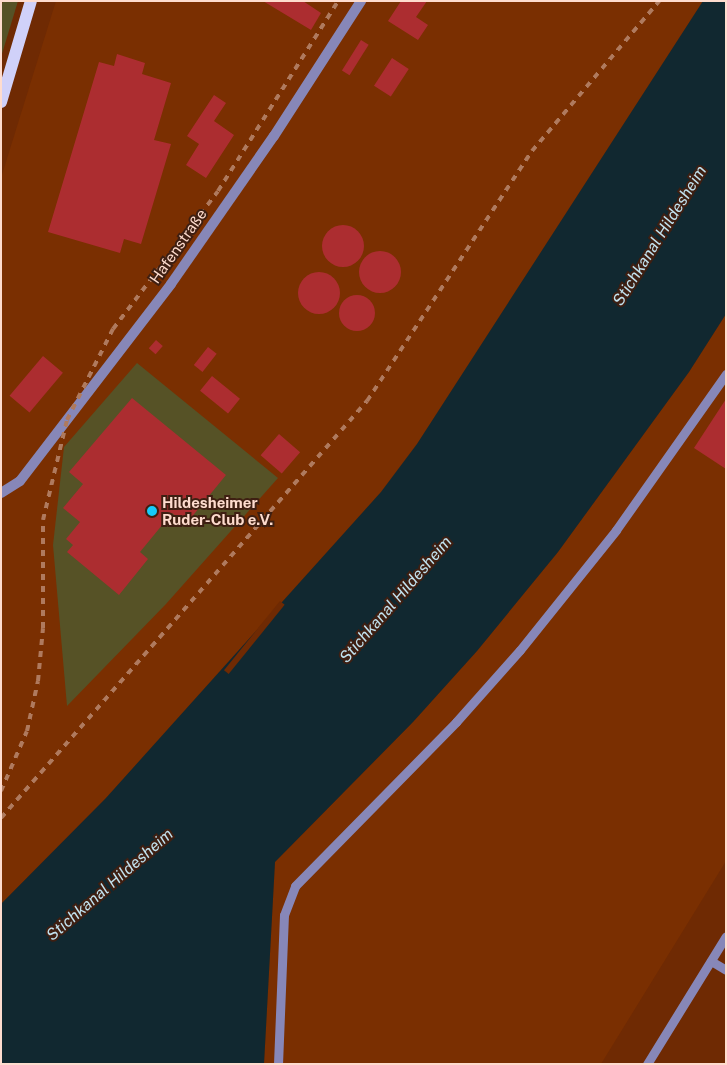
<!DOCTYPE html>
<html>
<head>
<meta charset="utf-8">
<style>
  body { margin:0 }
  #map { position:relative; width:727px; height:1065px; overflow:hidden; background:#6f2a03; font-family:"Public Sans",sans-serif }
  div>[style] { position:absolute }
  .built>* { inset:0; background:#7a2f01 }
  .green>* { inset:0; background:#565226 }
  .water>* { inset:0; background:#112830 }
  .pier>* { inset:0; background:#6f2a03; transform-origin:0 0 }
  .building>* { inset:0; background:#ac2d30; transform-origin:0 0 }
  .round { border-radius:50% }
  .lane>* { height:9px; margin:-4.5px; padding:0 4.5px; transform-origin:4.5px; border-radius:4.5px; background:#8787b8 }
  .street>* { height:10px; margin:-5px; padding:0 5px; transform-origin:5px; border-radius:5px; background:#8787b8 }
  .primary>* { height:12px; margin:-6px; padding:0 6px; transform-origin:6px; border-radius:6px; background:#d0d1f9 }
  .rail>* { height:4px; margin-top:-2px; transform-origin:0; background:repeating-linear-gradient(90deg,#af7a5e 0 6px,transparent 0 12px) }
  .dots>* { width:14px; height:14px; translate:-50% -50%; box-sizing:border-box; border:2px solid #3e1f12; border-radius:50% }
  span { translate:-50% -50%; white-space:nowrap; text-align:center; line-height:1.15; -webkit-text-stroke:4px #3e1f12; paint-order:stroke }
  .street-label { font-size:15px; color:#fedcce }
  .poi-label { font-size:15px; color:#fedcce; font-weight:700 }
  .left { translate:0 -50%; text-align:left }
  .water-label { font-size:16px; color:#c2e3f0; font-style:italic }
  .frame { position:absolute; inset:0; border:2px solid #fedcce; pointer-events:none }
</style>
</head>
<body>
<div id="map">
  <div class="built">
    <i style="clip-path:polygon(56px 1px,703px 1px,417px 444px,381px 492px,106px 798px,1px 904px,1px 178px)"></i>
    <i style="clip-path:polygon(726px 314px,726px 861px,601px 1064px,264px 1064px,275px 862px,413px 722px,477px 651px,558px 552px,689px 372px)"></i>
  </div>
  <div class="green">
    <i style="clip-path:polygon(3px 1px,18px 1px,1px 57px,1px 6px)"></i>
    <i style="clip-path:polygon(137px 363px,278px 478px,166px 604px,67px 706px,53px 545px,64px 447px)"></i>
  </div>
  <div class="water">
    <i style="clip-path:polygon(703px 1px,726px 1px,726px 314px,689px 372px,558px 552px,477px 651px,413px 722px,275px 862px,264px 1064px,1px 1064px,1px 904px,106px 798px,381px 492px,417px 444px)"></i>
  </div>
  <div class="pier">
    <i style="left:280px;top:601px;width:6px;height:89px;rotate:39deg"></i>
  </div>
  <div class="building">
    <i style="clip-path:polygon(263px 1px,303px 1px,321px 13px,311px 30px)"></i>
    <i style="clip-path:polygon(401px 1px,427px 1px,416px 17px,428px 25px,418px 40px,388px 21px)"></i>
    <i style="left:361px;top:40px;width:9px;height:36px;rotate:32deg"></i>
    <i style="clip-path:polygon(117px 54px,145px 63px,142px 74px,171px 83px,154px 140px,171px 144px,141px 244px,124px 239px,120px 253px,48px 232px,99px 62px,114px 66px)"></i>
    <i style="left:392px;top:58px;width:20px;height:33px;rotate:33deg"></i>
    <i style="clip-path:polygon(214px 95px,226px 103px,214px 121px,234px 135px,206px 178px,186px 165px,199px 144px,187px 136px)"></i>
    <i class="round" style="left:322px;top:225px;width:42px;height:42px"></i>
    <i class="round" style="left:359px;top:251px;width:42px;height:42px"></i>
    <i class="round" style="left:298px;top:272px;width:42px;height:42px"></i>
    <i class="round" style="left:339px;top:295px;width:36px;height:36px"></i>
    <i style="left:156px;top:340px;width:9px;height:11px;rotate:41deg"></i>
    <i style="left:208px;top:347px;width:11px;height:23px;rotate:38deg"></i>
    <i style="left:43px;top:356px;width:26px;height:52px;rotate:40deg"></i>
    <i style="left:212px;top:376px;width:36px;height:19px;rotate:39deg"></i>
    <i style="clip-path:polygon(132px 398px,226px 475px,186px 524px,172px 513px,140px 552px,148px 559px,119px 595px,67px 552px,73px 545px,66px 539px,80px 522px,63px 508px,83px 484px,69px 472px)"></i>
    <i style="clip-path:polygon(726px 399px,726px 469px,694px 448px)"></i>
    <i style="left:279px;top:434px;width:28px;height:28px;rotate:41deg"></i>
  </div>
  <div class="lane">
    <i style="left:711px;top:961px;width:17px;rotate:31deg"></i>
    <i style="left:278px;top:1064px;width:149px;rotate:-87.7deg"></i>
    <i style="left:284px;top:915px;width:31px;rotate:-69deg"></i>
    <i style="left:295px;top:886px;width:230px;rotate:-45.5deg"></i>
    <i style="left:456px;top:722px;width:96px;rotate:-48.4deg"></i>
    <i style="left:520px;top:650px;width:154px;rotate:-51.3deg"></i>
    <i style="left:616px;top:530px;width:191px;rotate:-54.8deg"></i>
    <i style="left:647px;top:1064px;width:150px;rotate:-58.3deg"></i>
  </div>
  <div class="street">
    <i style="left:1px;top:493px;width:22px;rotate:-32deg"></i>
    <i style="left:20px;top:481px;width:248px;rotate:-52.5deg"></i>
    <i style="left:171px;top:284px;width:180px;rotate:-55.2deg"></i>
    <i style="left:274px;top:136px;width:161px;rotate:-57.2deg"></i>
  </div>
  <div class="primary">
    <i style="left:1px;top:102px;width:105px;rotate:-73.5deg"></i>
  </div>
  <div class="rail">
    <i style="left:1px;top:791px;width:65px;rotate:-66.6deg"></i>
    <i style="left:27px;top:731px;width:51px;rotate:-77.6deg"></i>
    <i style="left:38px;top:681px;width:53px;rotate:-84.6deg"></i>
    <i style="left:43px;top:628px;width:108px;rotate:-90deg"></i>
    <i style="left:43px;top:520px;width:103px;rotate:-76.5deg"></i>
    <i style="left:67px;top:420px;width:102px;rotate:-63.2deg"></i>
    <i style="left:113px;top:329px;width:173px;rotate:-52.7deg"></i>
    <i style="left:218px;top:191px;width:225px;rotate:-57.7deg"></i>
    <i style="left:1px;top:818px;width:555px;rotate:-48.73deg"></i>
    <i style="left:367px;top:401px;width:300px;rotate:-56.6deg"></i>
    <i style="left:532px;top:151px;width:197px;rotate:-49.7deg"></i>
  </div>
  <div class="dots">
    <i style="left:152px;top:511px;background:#17cafb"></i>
  </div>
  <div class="street-label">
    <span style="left:178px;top:246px;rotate:-55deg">Hafenstraße</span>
  </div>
  <div class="poi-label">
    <span class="left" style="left:162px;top:511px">Hildesheimer<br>Ruder-Club e.V.</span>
  </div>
  <div class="water-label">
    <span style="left:660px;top:236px;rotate:-58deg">Stichkanal Hildesheim</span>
    <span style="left:396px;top:600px;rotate:-49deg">Stichkanal Hildesheim</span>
    <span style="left:110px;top:885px;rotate:-41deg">Stichkanal Hildesheim</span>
  </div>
  <div class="frame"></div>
</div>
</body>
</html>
